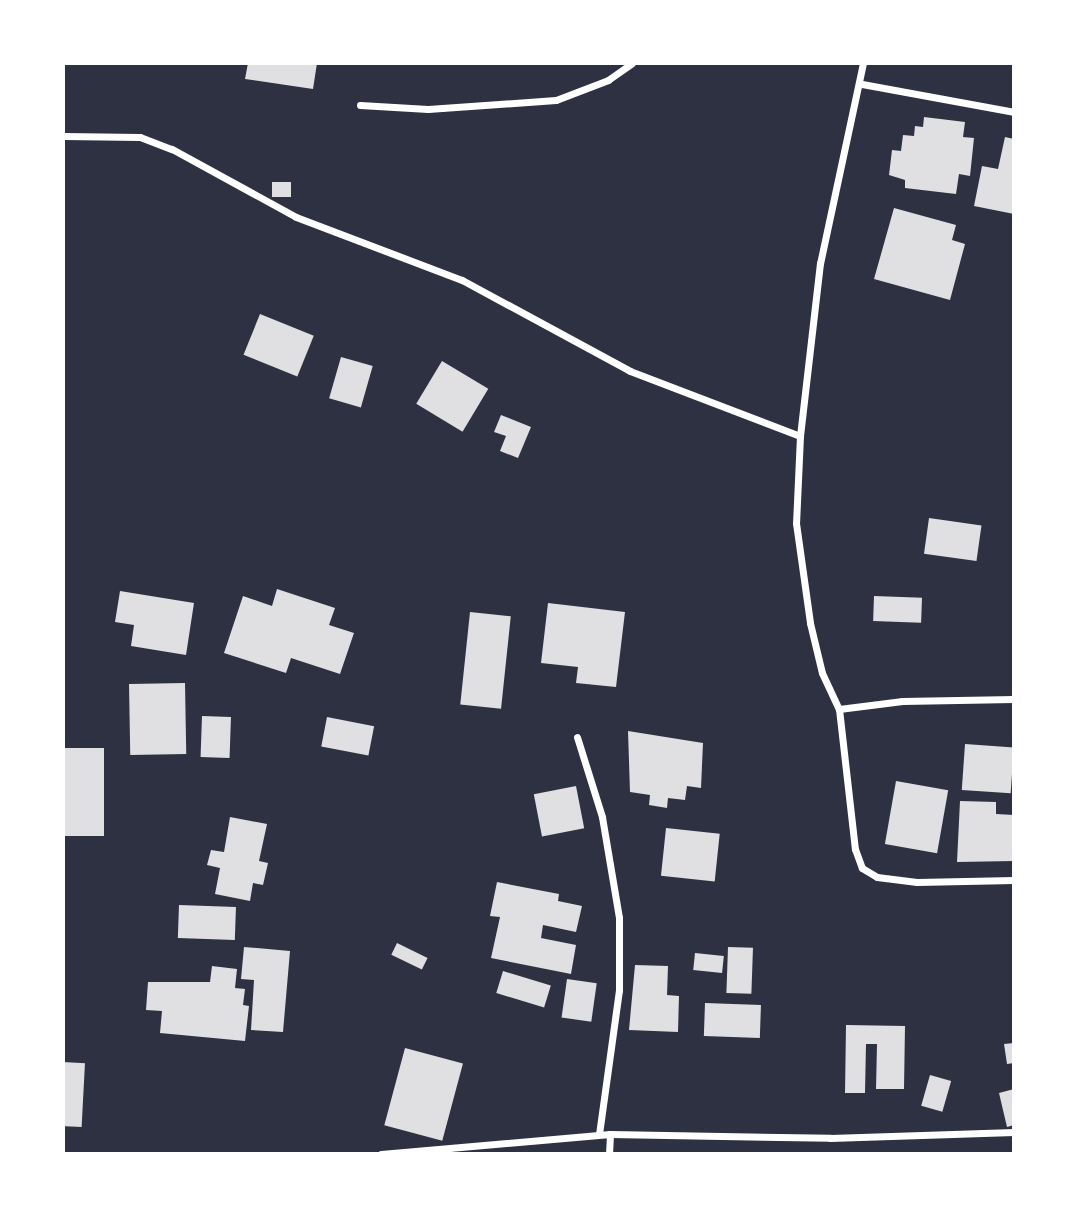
<!DOCTYPE html>
<html>
<head>
<meta charset="utf-8">
<style>
  body { margin:0 }
  #map { position:relative; width:1077px; height:1217px; overflow:hidden; background:#2d3142; font-family:Overpass,sans-serif }
  div>[style] { position:absolute }
  .building>* { inset:0; background:#e0e0e3; transform-origin:0 0 }
  .minor>* { height:7px; margin:-3.5px; padding:0 3.5px; transform-origin:3.5px; border-radius:3.5px; background:#fff }
  span { translate:-50% -50%; white-space:nowrap; text-align:center; line-height:1.15; -webkit-text-stroke:6px #fff; paint-order:stroke }
  .frame { position:absolute; inset:0; border:65px solid #fff; pointer-events:none }
</style>
</head>
<body>
<div id="map">
  <div class="building">
    <i style="clip-path:polygon(248px 63px,317px 63px,313px 89px,245px 79px)"></i>
    <i style="clip-path:polygon(924px 117px,965px 122px,963px 137px,974px 138px,970px 176px,959px 174px,956px 194px,905px 188px,905px 180px,889px 175px,892px 150px,901px 151px,903px 135px,914px 136px,915px 126px,923px 127px)"></i>
    <i style="clip-path:polygon(1005px 137px,1014px 139px,1014px 214px,974px 206px,982px 166px,998px 169px)"></i>
    <i style="left:272px;top:182px;width:19px;height:15px"></i>
    <i style="clip-path:polygon(894px 208px,956px 225px,952px 240px,965px 244px,950px 300px,874px 279px)"></i>
    <i style="left:260px;top:314px;width:58px;height:44px;rotate:22deg"></i>
    <i style="left:341px;top:357px;width:33px;height:43px;rotate:16deg"></i>
    <i style="left:442px;top:361px;width:54px;height:50px;rotate:31deg"></i>
    <i style="clip-path:polygon(501px 415px,531px 427px,518px 458px,500px 451px,506px 436px,494px 432px)"></i>
    <i style="left:929px;top:518px;width:53px;height:36px;rotate:8deg"></i>
    <i style="clip-path:polygon(277px 589px,335px 608px,329px 625px,354px 633px,340px 674px,291px 658px,286px 673px,224px 653px,243px 596px,272px 606px)"></i>
    <i style="clip-path:polygon(120px 591px,194px 603px,186px 655px,131px 646px,134px 625px,115px 622px)"></i>
    <i style="left:874px;top:596px;width:48px;height:25px;rotate:2deg"></i>
    <i style="clip-path:polygon(548px 603px,625px 612px,616px 687px,576px 683px,578px 667px,541px 663px)"></i>
    <i style="left:470px;top:612px;width:41px;height:93px;rotate:6deg"></i>
    <i style="left:185px;top:683px;width:71px;height:56px;rotate:89deg"></i>
    <i style="left:202px;top:716px;width:29px;height:41px;rotate:2deg"></i>
    <i style="left:327px;top:717px;width:48px;height:30px;rotate:11deg"></i>
    <i style="clip-path:polygon(628px 731px,703px 743px,701px 788px,687px 786px,685px 800px,668px 798px,667px 808px,649px 805px,650px 795px,630px 792px)"></i>
    <i style="left:965px;top:744px;width:49px;height:46px;rotate:4deg"></i>
    <i style="left:63px;top:748px;width:41px;height:88px"></i>
    <i style="left:896px;top:781px;width:53px;height:64px;rotate:10deg"></i>
    <i style="left:576px;top:786px;width:43px;height:43px;rotate:79deg"></i>
    <i style="clip-path:polygon(960px 801px,996px 802px,996px 814px,1014px 815px,1014px 861px,957px 862px)"></i>
    <i style="clip-path:polygon(230px 817px,267px 824px,259px 861px,268px 863px,263px 885px,253px 883px,250px 901px,215px 894px,220px 868px,207px 865px,211px 850px,224px 852px)"></i>
    <i style="left:666px;top:828px;width:54px;height:48px;rotate:6deg"></i>
    <i style="clip-path:polygon(497px 882px,559px 894px,558px 901px,582px 906px,576px 932px,543px 925px,541px 938px,576px 945px,571px 974px,491px 958px,500px 917px,490px 916px)"></i>
    <i style="left:179px;top:905px;width:57px;height:33px;rotate:2deg"></i>
    <i style="left:397px;top:943px;width:34px;height:13px;rotate:26deg"></i>
    <i style="clip-path:polygon(244px 947px,290px 951px,283px 1032px,251px 1030px,254px 980px,241px 979px)"></i>
    <i style="left:728px;top:947px;width:25px;height:46px;rotate:2deg"></i>
    <i style="left:695px;top:953px;width:29px;height:17px;rotate:6deg"></i>
    <i style="clip-path:polygon(635px 965px,668px 966px,667px 995px,679px 996px,678px 1032px,629px 1030px)"></i>
    <i style="clip-path:polygon(212px 966px,237px 969px,235px 988px,245px 989px,243px 1005px,249px 1006px,245px 1041px,160px 1033px,162px 1011px,146px 1010px,148px 982px,210px 982px)"></i>
    <i style="left:503px;top:971px;width:50px;height:23px;rotate:17deg"></i>
    <i style="left:567px;top:979px;width:30px;height:39px;rotate:8deg"></i>
    <i style="left:705px;top:1003px;width:56px;height:33px;rotate:2deg"></i>
    <i style="clip-path:polygon(846px 1025px,905px 1026px,904px 1089px,876px 1089px,877px 1044px,866px 1044px,865px 1093px,845px 1093px)"></i>
    <i style="clip-path:polygon(1014px 1043px,1014px 1063px,1007px 1064px,1004px 1044px)"></i>
    <i style="left:405px;top:1048px;width:60px;height:80px;rotate:15deg"></i>
    <i style="left:63px;top:1062px;width:22px;height:64px;rotate:3deg"></i>
    <i style="left:930px;top:1075px;width:22px;height:32px;rotate:16deg"></i>
    <i style="clip-path:polygon(1014px 1089px,1014px 1125px,1007px 1127px,999px 1093px)"></i>
  </div>
  <div class="minor">
    <i style="left:863px;top:63px;width:205px;rotate:102.1deg"></i>
    <i style="left:820px;top:263px;width:174px;rotate:96.6deg"></i>
    <i style="left:800px;top:436px;width:87px;rotate:92.6deg"></i>
    <i style="left:796px;top:523px;width:101px;rotate:82deg"></i>
    <i style="left:810px;top:623px;width:51px;rotate:76.5deg"></i>
    <i style="left:822px;top:673px;width:40px;rotate:65deg"></i>
    <i style="left:839px;top:709px;width:141px;rotate:83.5deg"></i>
    <i style="left:855px;top:849px;width:20px;rotate:70deg"></i>
    <i style="left:862px;top:868px;width:17px;rotate:31deg"></i>
    <i style="left:877px;top:877px;width:40px;rotate:7.1deg"></i>
    <i style="left:917px;top:882px;width:97px;rotate:-1.2deg"></i>
    <i style="left:862px;top:84px;width:155px;rotate:10.4deg"></i>
    <i style="left:360px;top:105px;width:68px;rotate:3.4deg"></i>
    <i style="left:428px;top:109px;width:128px;rotate:-4deg"></i>
    <i style="left:556px;top:100px;width:56px;rotate:-21deg"></i>
    <i style="left:608px;top:80px;width:29px;rotate:-35deg"></i>
    <i style="left:63px;top:136px;width:77px;rotate:0.7deg"></i>
    <i style="left:140px;top:137px;width:34px;rotate:21deg"></i>
    <i style="left:172px;top:149px;width:141px;rotate:28.7deg"></i>
    <i style="left:296px;top:217px;width:178px;rotate:20.8deg"></i>
    <i style="left:462px;top:280px;width:191px;rotate:28.4deg"></i>
    <i style="left:630px;top:371px;width:182px;rotate:20.9deg"></i>
    <i style="left:839px;top:709px;width:64px;rotate:-7.2deg"></i>
    <i style="left:902px;top:701px;width:112px;rotate:-1deg"></i>
    <i style="left:577px;top:737px;width:84px;rotate:72.6deg"></i>
    <i style="left:602px;top:817px;width:102px;rotate:80.4deg"></i>
    <i style="left:619px;top:918px;width:72px;rotate:90deg"></i>
    <i style="left:619px;top:990px;width:145px;rotate:97.9deg"></i>
    <i style="left:381px;top:1154px;width:230px;rotate:-5deg"></i>
    <i style="left:610px;top:1134px;width:220px;rotate:1deg"></i>
    <i style="left:830px;top:1138px;width:184px;rotate:-1.9deg"></i>
    <i style="left:609px;top:1154px;width:20px;rotate:-87deg"></i>
  </div>
  <div class="frame"></div>
</div>
</body>
</html>
